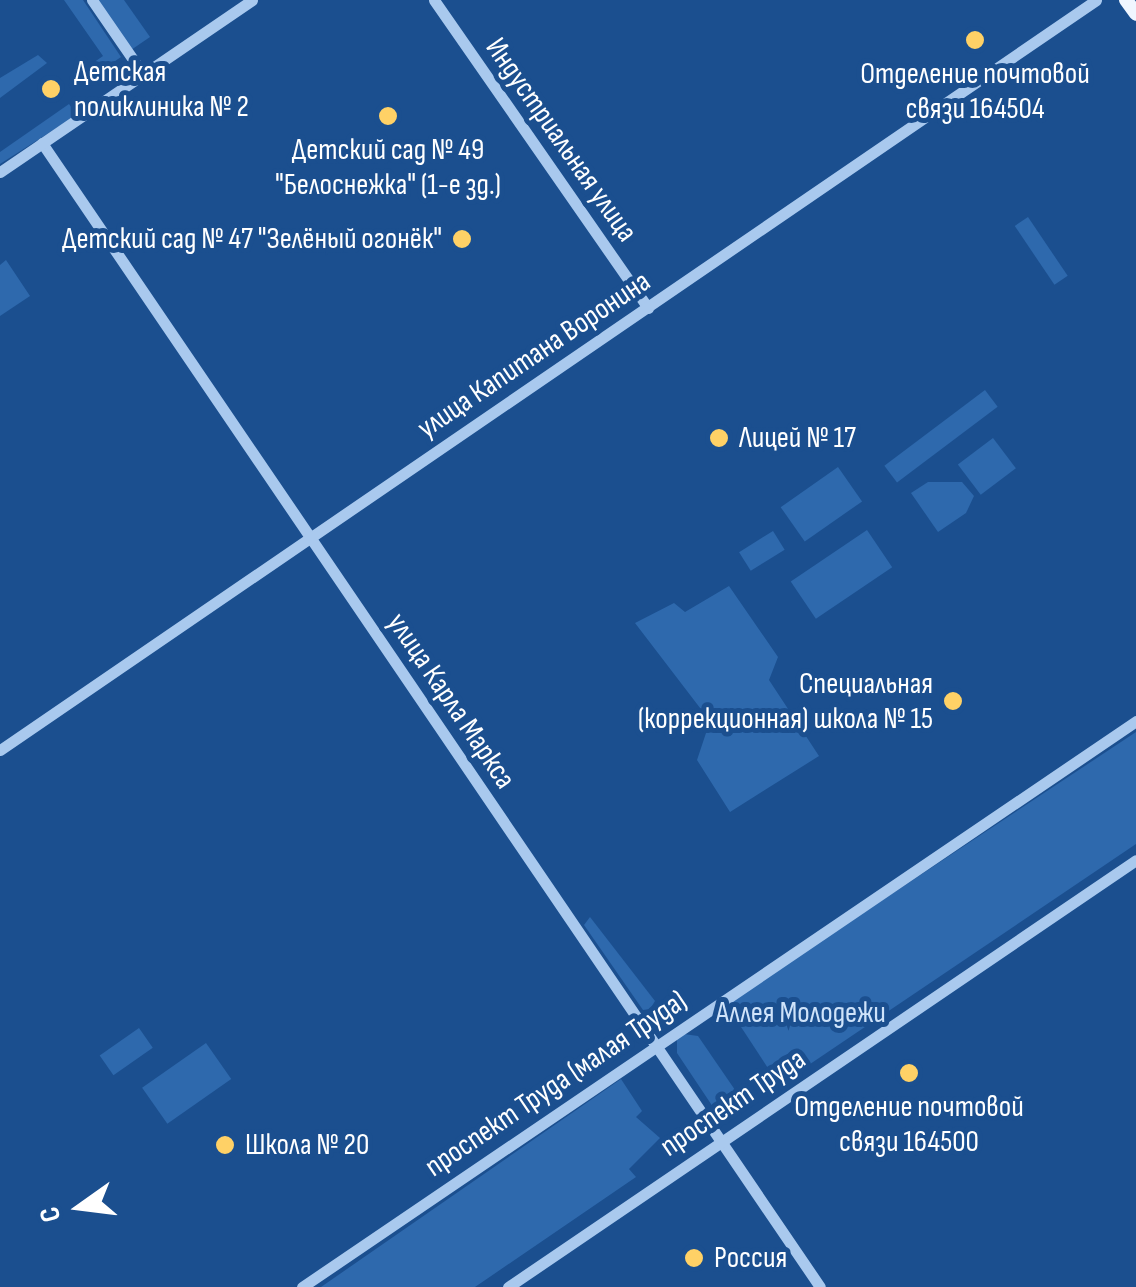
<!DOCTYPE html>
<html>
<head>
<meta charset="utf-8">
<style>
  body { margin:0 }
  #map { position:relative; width:1136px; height:1287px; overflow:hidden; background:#1b4f8f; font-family:"Sofia Sans Condensed",sans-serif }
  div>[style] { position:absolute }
  .green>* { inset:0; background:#2e69ad; transform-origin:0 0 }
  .minor>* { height:11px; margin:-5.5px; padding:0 5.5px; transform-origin:5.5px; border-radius:5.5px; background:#a9c9ee }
  .major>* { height:14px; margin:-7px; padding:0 7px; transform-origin:7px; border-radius:7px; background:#f0f6ff }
  .dots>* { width:28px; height:28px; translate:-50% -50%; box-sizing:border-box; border:5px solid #1b4f8f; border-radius:50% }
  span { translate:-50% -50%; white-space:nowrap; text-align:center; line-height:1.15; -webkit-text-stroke:10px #1b4f8f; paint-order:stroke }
  .poi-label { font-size:30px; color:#fff }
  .left { translate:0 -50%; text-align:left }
  .right { translate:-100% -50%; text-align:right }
  .street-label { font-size:30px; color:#fff }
  .park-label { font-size:30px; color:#cfe3fa }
  .north { position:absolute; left:30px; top:1157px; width:100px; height:100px; -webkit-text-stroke:8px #1b4f8f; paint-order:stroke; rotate:256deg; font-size:28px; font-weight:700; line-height:40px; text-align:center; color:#fff }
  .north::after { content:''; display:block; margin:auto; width:35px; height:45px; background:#fff; clip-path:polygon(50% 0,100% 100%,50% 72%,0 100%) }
</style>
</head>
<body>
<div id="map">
  <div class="green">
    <i style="clip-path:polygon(64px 0,83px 0,121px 57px,83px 83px,77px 74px,103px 56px)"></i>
    <i style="clip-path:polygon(97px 0,124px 0,150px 37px,131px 50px)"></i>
    <i style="clip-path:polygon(38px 55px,47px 63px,0 98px,0 78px)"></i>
    <i style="clip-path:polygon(69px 104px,77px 115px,0 164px,0 152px)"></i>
    <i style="left:1028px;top:217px;width:71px;height:16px;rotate:56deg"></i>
    <i style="clip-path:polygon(6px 260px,30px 296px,0 316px,0 265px)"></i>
    <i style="left:985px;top:390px;width:21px;height:126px;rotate:53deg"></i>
    <i style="left:993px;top:438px;width:38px;height:44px;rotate:53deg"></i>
    <i style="left:838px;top:467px;width:42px;height:70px;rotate:55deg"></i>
    <i style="clip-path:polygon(928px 482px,962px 482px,974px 496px,966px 513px,938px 532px,911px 493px)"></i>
    <i style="left:867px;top:530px;width:45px;height:92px;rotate:56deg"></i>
    <i style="left:773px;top:531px;width:22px;height:40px;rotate:58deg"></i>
    <i style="clip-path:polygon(729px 586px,778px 657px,769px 680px,819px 756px,730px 812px,697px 760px,710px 721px,635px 623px,674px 603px,685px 612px)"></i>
    <i style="clip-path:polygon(1136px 732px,1136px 844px,779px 1085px,726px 1004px)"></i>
    <i style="clip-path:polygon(590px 917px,655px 1001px,650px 1009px,643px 1010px,584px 925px)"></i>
    <i style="left:139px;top:1028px;width:24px;height:48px;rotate:55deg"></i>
    <i style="clip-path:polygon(684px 1034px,698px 1036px,746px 1106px,723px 1122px,677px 1053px,677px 1039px)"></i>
    <i style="left:206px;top:1043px;width:44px;height:78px;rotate:55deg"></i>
    <i style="clip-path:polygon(621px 1079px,642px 1111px,636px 1117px,660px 1138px,629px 1169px,636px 1177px,475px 1287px,321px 1287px)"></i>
  </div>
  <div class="minor">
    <i style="left:92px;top:0;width:90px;rotate:55.4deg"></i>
    <i style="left:434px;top:0;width:375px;rotate:55.2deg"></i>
    <i style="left:42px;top:143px;width:1383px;rotate:55.78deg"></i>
    <i style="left:0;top:172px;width:305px;rotate:-34.3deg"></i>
    <i style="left:0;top:750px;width:1328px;rotate:-34.38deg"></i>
    <i style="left:302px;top:1287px;width:1008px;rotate:-34.16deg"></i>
    <i style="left:508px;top:1287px;width:759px;rotate:-34.21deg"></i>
  </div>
  <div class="major">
    <i style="left:1126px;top:0;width:17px;rotate:54deg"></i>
  </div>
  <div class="dots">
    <i style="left:975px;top:40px;background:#ffd166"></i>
    <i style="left:51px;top:89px;background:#ffd166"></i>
    <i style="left:388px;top:116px;background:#ffd166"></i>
    <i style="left:462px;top:239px;background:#ffd166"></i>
    <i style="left:719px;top:438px;background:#ffd166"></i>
    <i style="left:953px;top:701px;background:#ffd166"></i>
    <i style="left:909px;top:1073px;background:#ffd166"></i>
    <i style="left:225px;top:1145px;background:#ffd166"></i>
    <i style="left:694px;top:1258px;background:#ffd166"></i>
  </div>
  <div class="poi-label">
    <span class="left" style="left:74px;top:89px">Детская<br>поликлиника № 2</span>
    <span style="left:975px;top:91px">Отделение почтовой<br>связи 164504</span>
    <span style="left:388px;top:167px">Детский сад № 49<br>"Белоснежка" (1-е зд.)</span>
    <span class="right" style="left:442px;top:239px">Детский сад № 47 "Зелёный огонёк"</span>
    <span class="left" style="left:739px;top:438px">Лицей № 17</span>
    <span class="right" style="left:933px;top:701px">Специальная<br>(коррекционная) школа № 15</span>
    <span style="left:909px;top:1124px">Отделение почтовой<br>связи 164500</span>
    <span class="left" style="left:245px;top:1145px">Школа № 20</span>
    <span class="left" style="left:714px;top:1258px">Россия</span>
  </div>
  <div class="street-label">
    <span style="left:561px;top:140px;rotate:55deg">Индустриальная улица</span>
    <span style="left:534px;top:355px;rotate:-34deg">улица Капитана Воронина</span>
    <span style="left:451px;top:701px;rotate:56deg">улица Карла Маркса</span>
    <span style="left:556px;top:1084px;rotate:-34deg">проспект Труда (малая Труда)</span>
    <span style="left:733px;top:1103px;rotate:-34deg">проспект Труда</span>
  </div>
  <div class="park-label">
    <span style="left:801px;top:1013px">Аллея Молодежи</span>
  </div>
  <div class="north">С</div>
</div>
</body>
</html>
